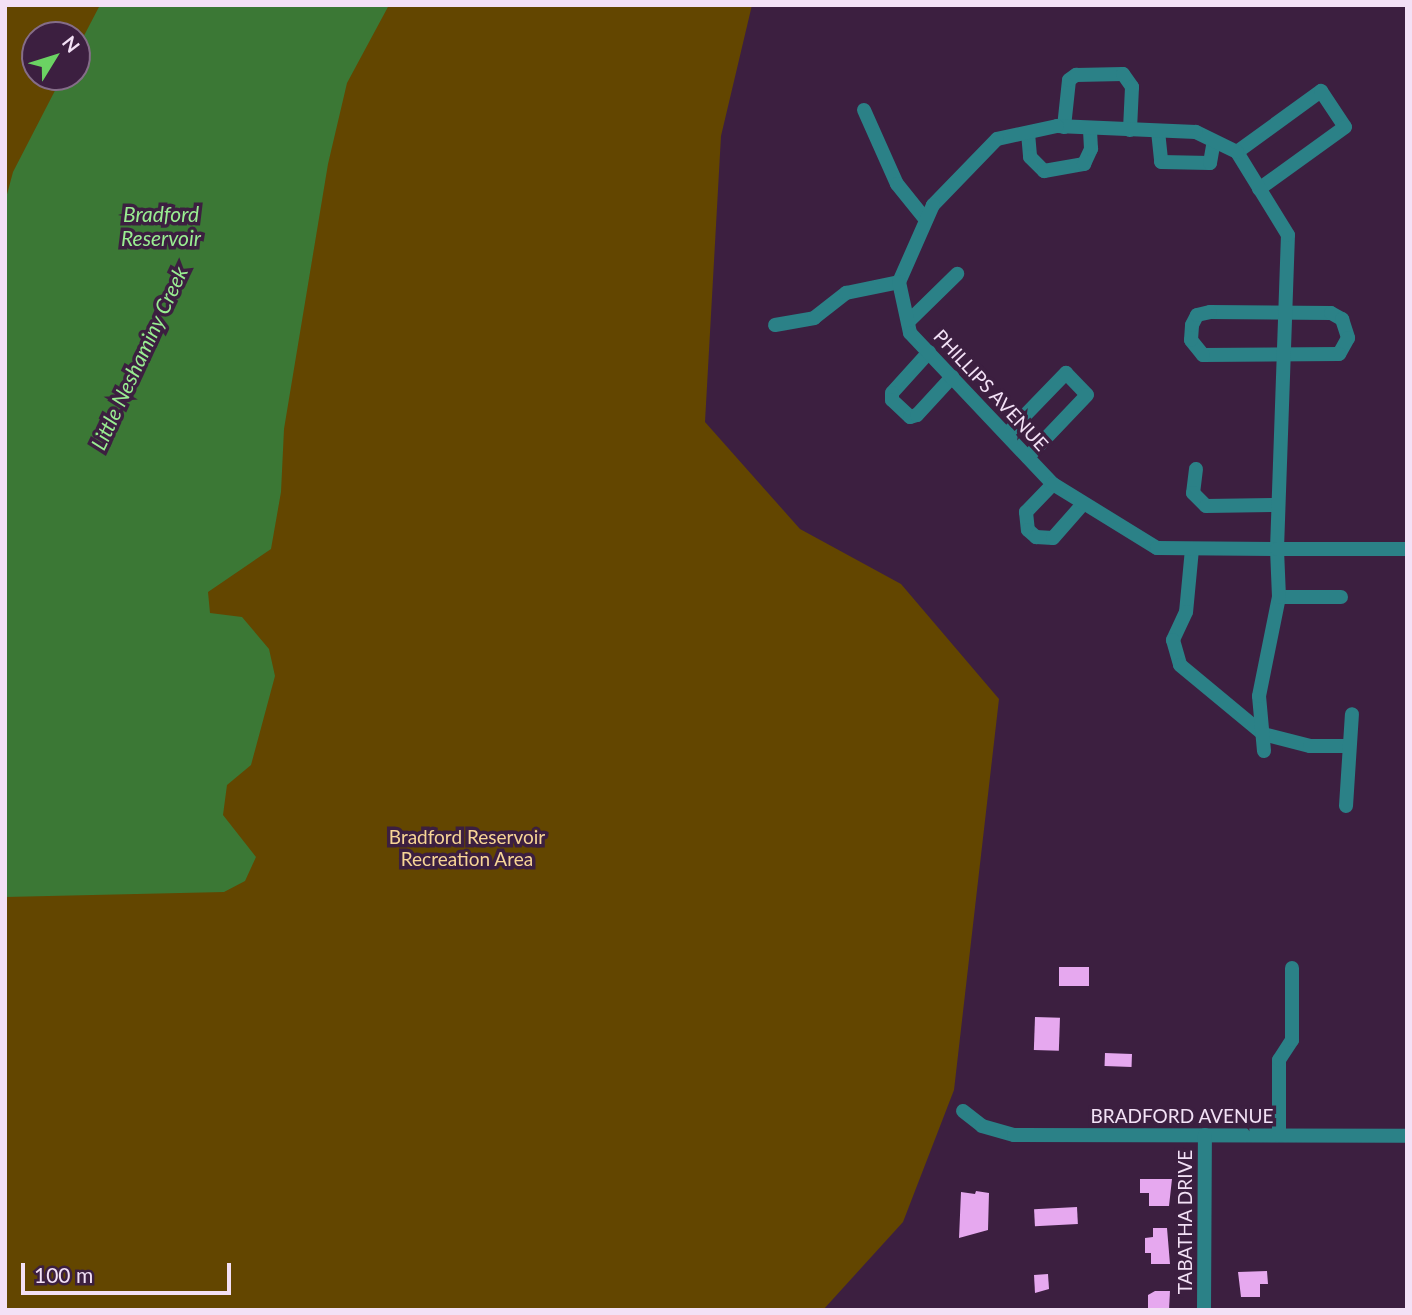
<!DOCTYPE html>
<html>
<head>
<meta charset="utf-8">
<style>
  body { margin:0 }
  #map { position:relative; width:1412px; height:1315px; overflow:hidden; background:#3c1f40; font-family:Lato,sans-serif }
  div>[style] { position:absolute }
  .green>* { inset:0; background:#634600 }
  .water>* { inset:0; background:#3b7835 }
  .building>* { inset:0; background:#e6a8ef; transform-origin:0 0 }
  .minor>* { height:14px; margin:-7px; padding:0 7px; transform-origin:7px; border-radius:7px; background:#2b8187 }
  span { translate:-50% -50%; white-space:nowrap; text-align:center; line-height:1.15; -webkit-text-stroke:7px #3c1f40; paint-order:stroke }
  .street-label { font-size:19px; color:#f3e1f6 }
  .park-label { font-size:19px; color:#f7d596 }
  .water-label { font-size:21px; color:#99ed91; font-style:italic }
  .frame { position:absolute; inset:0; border:7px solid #f3e1f6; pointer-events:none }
  .north { position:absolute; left:21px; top:21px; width:70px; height:70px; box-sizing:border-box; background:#3c1f40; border:2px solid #856d89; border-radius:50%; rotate:52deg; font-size:19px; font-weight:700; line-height:28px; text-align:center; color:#f3e1f6 }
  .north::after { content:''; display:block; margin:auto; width:24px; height:32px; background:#6bd363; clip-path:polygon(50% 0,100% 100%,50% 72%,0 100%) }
  .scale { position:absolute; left:21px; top:1263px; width:210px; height:32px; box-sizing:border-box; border:4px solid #f3e1f6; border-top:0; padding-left:9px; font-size:21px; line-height:24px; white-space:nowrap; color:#f3e1f6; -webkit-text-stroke:5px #3c1f40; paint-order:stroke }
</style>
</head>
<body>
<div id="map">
  <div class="green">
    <i style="clip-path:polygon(evenodd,5px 5px,752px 5px,721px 136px,705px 422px,800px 529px,901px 584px,999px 699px,954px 1090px,903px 1222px,823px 1310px,5px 1310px,5px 5px,35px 35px,77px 35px,77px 77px,35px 77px,35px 35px)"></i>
  </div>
  <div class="water">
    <i style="clip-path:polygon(100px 5px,389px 5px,347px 83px,328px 164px,284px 429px,281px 492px,271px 549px,208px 592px,210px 613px,242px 617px,269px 649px,275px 676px,251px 765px,227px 785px,223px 815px,256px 857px,245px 881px,224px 892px,5px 897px,5px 202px,13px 172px,62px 77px,77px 77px,77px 49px)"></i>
  </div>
  <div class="building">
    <i style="left:1059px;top:967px;width:30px;height:19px"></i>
    <i style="left:1035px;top:1017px;width:25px;height:33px;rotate:2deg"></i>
    <i style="left:1105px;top:1053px;width:27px;height:13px;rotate:2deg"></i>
    <i style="clip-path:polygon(1140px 1179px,1172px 1179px,1169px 1206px,1149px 1206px,1149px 1193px,1140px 1193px)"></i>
    <i style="clip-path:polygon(976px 1191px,989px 1193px,988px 1230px,959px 1238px,961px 1192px,975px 1194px)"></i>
    <i style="left:1077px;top:1207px;width:17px;height:43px;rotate:87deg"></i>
    <i style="clip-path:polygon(1153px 1228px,1167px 1228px,1170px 1264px,1151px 1264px,1151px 1253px,1145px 1253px,1145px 1238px,1153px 1237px)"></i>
    <i style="clip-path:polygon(1267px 1271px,1268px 1284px,1260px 1284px,1260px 1297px,1241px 1297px,1238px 1272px)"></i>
    <i style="clip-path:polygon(1048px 1274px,1049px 1289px,1035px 1293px,1034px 1275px)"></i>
    <i style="clip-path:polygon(1155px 1291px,1170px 1291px,1169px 1310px,1148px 1310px,1148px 1295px)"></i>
  </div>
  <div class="minor">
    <i style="left:864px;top:110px;width:81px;rotate:66deg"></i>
    <i style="left:897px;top:184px;width:46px;rotate:51.1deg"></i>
    <i style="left:1064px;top:127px;width:47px;rotate:-83.9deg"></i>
    <i style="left:1069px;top:80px;width:9px;rotate:-36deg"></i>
    <i style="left:1076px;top:75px;width:47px;rotate:-1.2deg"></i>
    <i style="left:1123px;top:74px;width:16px;rotate:55deg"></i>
    <i style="left:1132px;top:87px;width:43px;rotate:92.7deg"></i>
    <i style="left:1158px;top:131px;width:31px;rotate:84deg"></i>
    <i style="left:1161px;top:162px;width:49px;rotate:1.2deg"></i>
    <i style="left:1210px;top:163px;width:22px;rotate:-80deg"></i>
    <i style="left:1028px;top:133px;width:24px;rotate:85deg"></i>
    <i style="left:1030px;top:157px;width:20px;rotate:45deg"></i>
    <i style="left:1044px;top:171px;width:41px;rotate:-9.9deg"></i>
    <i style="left:1084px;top:164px;width:17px;rotate:-65deg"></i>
    <i style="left:1091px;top:149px;width:21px;rotate:-93deg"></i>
    <i style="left:1237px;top:152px;width:104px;rotate:-36deg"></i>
    <i style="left:1321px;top:91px;width:43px;rotate:56.3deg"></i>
    <i style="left:1345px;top:127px;width:106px;rotate:144.2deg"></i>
    <i style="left:1210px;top:312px;width:121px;rotate:0.5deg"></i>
    <i style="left:1331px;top:313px;width:13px;rotate:29deg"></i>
    <i style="left:1342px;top:319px;width:20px;rotate:72deg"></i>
    <i style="left:1348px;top:338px;width:18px;rotate:119deg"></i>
    <i style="left:1339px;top:354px;width:136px;rotate:179.6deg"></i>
    <i style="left:1203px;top:355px;width:19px;rotate:-129deg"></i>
    <i style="left:1191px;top:340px;width:15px;rotate:-86deg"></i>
    <i style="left:1192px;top:325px;width:11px;rotate:-63deg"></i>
    <i style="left:1197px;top:315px;width:13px;rotate:-13deg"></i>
    <i style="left:908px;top:322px;width:69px;rotate:-44.4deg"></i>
    <i style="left:775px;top:325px;width:40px;rotate:-10deg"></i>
    <i style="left:814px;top:318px;width:41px;rotate:-38deg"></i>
    <i style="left:846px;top:293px;width:54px;rotate:-11.7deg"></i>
    <i style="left:929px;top:352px;width:55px;rotate:132.1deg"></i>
    <i style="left:892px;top:393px;width:7px;rotate:90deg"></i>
    <i style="left:892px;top:400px;width:25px;rotate:43deg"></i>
    <i style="left:910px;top:417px;width:7px;rotate:-16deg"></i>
    <i style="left:917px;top:415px;width:52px;rotate:-47.4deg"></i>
    <i style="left:1007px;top:434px;width:85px;rotate:-46deg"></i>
    <i style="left:1066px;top:373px;width:30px;rotate:46deg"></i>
    <i style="left:1087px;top:395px;width:86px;rotate:133.6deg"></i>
    <i style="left:1196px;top:469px;width:24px;rotate:97deg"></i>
    <i style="left:1193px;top:493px;width:18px;rotate:45deg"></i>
    <i style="left:1206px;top:506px;width:72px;rotate:-0.8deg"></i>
    <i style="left:1053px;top:484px;width:39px;rotate:134deg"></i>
    <i style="left:1026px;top:512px;width:18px;rotate:84deg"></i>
    <i style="left:1028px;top:530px;width:11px;rotate:41deg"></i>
    <i style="left:1036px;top:537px;width:17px;rotate:3deg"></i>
    <i style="left:1053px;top:538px;width:45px;rotate:-48.6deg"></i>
    <i style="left:1192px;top:549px;width:63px;rotate:95.4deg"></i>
    <i style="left:1186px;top:612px;width:31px;rotate:115deg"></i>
    <i style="left:1173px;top:640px;width:26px;rotate:74deg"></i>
    <i style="left:1180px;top:665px;width:108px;rotate:39.7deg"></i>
    <i style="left:1263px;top:734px;width:49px;rotate:14.3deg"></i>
    <i style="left:1310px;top:746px;width:37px"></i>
    <i style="left:1279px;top:597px;width:62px"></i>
    <i style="left:1264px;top:751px;width:55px;rotate:-95.2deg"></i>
    <i style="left:1259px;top:696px;width:101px;rotate:-78.6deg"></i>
    <i style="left:1279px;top:597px;width:48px;rotate:-92.4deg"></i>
    <i style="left:1277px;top:549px;width:314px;rotate:-88deg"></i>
    <i style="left:1288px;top:235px;width:97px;rotate:-121.6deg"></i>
    <i style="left:1237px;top:152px;width:46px;rotate:-154deg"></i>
    <i style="left:1196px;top:132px;width:139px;rotate:-177.5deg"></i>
    <i style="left:1057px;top:126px;width:61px;rotate:167.8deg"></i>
    <i style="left:997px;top:139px;width:92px;rotate:134.1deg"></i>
    <i style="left:933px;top:205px;width:84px;rotate:113.8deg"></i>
    <i style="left:899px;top:282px;width:52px;rotate:77.8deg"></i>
    <i style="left:910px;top:333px;width:208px;rotate:46.6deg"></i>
    <i style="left:1053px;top:484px;width:122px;rotate:31.6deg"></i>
    <i style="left:1157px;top:548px;width:120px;rotate:0.5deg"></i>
    <i style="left:1277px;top:549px;width:130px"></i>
    <i style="left:1346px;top:806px;width:92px;rotate:-86.3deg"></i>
    <i style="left:963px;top:1111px;width:24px;rotate:38deg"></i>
    <i style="left:982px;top:1126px;width:33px;rotate:16deg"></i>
    <i style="left:1014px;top:1135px;width:393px;rotate:0.1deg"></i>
    <i style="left:1279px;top:1135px;width:75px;rotate:-90deg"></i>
    <i style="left:1279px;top:1060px;width:24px;rotate:-57deg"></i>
    <i style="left:1292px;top:1040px;width:72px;rotate:-90deg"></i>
    <i style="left:1204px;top:1310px;width:175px;rotate:-89.7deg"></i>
  </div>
  <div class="street-label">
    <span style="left:991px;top:390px;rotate:47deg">PHILLIPS AVENUE</span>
    <span style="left:1182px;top:1116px">BRADFORD AVENUE</span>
    <span style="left:1185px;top:1222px;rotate:-90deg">TABATHA DRIVE</span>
  </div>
  <div class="park-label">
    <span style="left:467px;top:848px">Bradford Reservoir<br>Recreation Area</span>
  </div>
  <div class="water-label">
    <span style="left:161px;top:226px">Bradford<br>Reservoir</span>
    <span style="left:139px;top:358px;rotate:-65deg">Little Neshaminy Creek</span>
  </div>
  <div class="frame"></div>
  <div class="north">N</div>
  <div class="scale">100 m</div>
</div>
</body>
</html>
